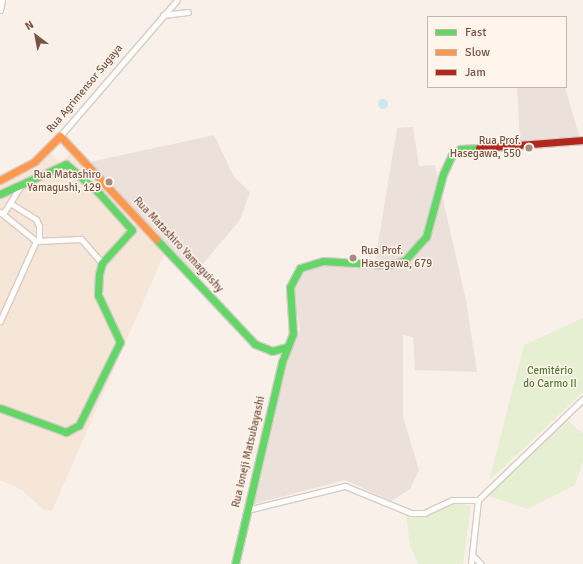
<!DOCTYPE html>
<html>
<head>
<meta charset="utf-8">
<style>
  body { margin:0 }
  #map { position:relative; width:583px; height:564px; overflow:hidden; background:#f9f1e9; font-family:Signika,sans-serif }
  div>[style] { position:absolute }
  .residential>* { inset:0; background:#f5e6d8 }
  .industrial>* { inset:0; background:#ebe1da }
  .green>* { inset:0; background:#e6efd2 }
  .water>* { inset:0; background:#c9eaea }
  .round { border-radius:50% }
  .roads { filter:drop-shadow(1px 0 #d7ccc6) drop-shadow(-1px 0 #d7ccc6) drop-shadow(0 1px #d7ccc6) drop-shadow(0 -1px #d7ccc6) }
  .street>* { height:5px; margin:-2.5px; padding:0 2.5px; transform-origin:2.5px; border-radius:2.5px; background:#fefdfc }
  .fast>* { height:7px; margin:-3.5px; padding:0 3.5px; transform-origin:3.5px; border-radius:3.5px; background:#63d668 }
  .slow>* { height:7px; margin:-3.5px; padding:0 3.5px; transform-origin:3.5px; border-radius:3.5px; background:#ff974d }
  .jam>* { height:7px; margin:-3.5px; padding:0 3.5px; transform-origin:3.5px; border-radius:3.5px; background:#b3261e }
  .dots>* { width:11px; height:11px; translate:-50% -50%; box-sizing:border-box; border:2px solid #fff5eb; border-radius:50% }
  span { translate:-50% -50%; white-space:nowrap; text-align:center; line-height:1.15; -webkit-text-stroke:3px #fff5eb; paint-order:stroke }
  .street-label { font-size:11px; color:#795446 }
  .poi-label { font-size:11px; color:#795446 }
  .right { translate:-100% -50%; text-align:right }
  .left { translate:0 -50%; text-align:left }
  .park-label { font-size:11px; color:#527a3a }
  .legend { position:absolute; left:427px; top:16px; width:140px; height:72px; box-sizing:border-box; background:#fff5eb; border:1px solid #c9b5a9; margin:0; padding:5px 7px; list-style:none; font-size:12px; color:#795446 }
  .legend li { display:flex; align-items:center; gap:8px; height:20px }
  .legend b { width:20px; border:1px solid #c9b5a9 }
  .north { position:absolute; left:16px; top:16px; width:40px; height:40px; -webkit-text-stroke:3px #fff5eb; paint-order:stroke; rotate:328deg; font-size:11px; font-weight:700; line-height:16px; text-align:center; color:#795446 }
  .north::after { content:''; display:block; margin:auto; width:14px; height:18px; background:#795446; clip-path:polygon(50% 0,100% 100%,50% 72%,0 100%) }
</style>
</head>
<body>
<div id="map">
  <div class="residential">
    <i style="clip-path:polygon(51px 153px,60px 163px,71px 153px,165px 252px,52px 511px,43px 509px,22px 490px,0 480px,0 184px,22px 175px)"></i>
  </div>
  <div class="industrial">
    <i style="clip-path:polygon(517px 87px,565px 87px,580px 138px,520px 144px)"></i>
    <i style="clip-path:polygon(413px 127px,419px 166px,435px 165px,466px 300px,477px 372px,415px 370px,413px 337px,403px 335px,403px 416px,419px 470px,410px 489px,391px 501px,345px 480px,250px 505px,285px 360px,300px 329px,294px 299px,296px 282px,307px 268px,318px 264px,374px 268px,397px 128px)"></i>
    <i style="clip-path:polygon(214px 135px,234px 177px,250px 192px,240px 220px,195px 273px,90px 162px)"></i>
  </div>
  <div class="green">
    <i style="clip-path:polygon(583px 318px,583px 392px,489px 481px,524px 345px)"></i>
    <i style="clip-path:polygon(568px 420px,583px 434px,583px 461px,575px 485px,528px 509px,486px 495px)"></i>
    <i style="clip-path:polygon(454px 501px,471px 506px,463px 564px,418px 564px,410px 546px,406px 515px)"></i>
  </div>
  <div class="water">
    <i class="round" style="left:378px;top:99px;width:10px;height:10px"></i>
  </div>
  <div class="roads">
    <div class="street">
      <i style="left:0;top:10px;width:10px;rotate:-79deg"></i>
      <i style="left:163px;top:15px;width:25px;rotate:-7deg"></i>
      <i style="left:60px;top:136px;width:179px;rotate:-49.3deg"></i>
      <i style="left:10px;top:203px;width:28px;rotate:32deg"></i>
      <i style="left:0;top:212px;width:46px;rotate:38.9deg"></i>
      <i style="left:36px;top:241px;width:88px;rotate:114.2deg"></i>
      <i style="left:3px;top:214px;width:32px;rotate:-58deg"></i>
      <i style="left:36px;top:219px;width:8px;rotate:67deg"></i>
      <i style="left:39px;top:226px;width:14px;rotate:90deg"></i>
      <i style="left:36px;top:241px;width:45px;rotate:-2.5deg"></i>
      <i style="left:81px;top:239px;width:32px;rotate:49deg"></i>
      <i style="left:478px;top:500px;width:146px;rotate:-43.9deg"></i>
      <i style="left:247px;top:510px;width:101px;rotate:-13.8deg"></i>
      <i style="left:345px;top:486px;width:71px;rotate:22.2deg"></i>
      <i style="left:411px;top:513px;width:13px"></i>
      <i style="left:424px;top:513px;width:31px;rotate:-25deg"></i>
      <i style="left:452px;top:500px;width:26px"></i>
      <i style="left:472px;top:555px;width:13px;rotate:45deg"></i>
      <i style="left:471px;top:564px;width:64px;rotate:-83.8deg"></i>
    </div>
    <div class="fast">
      <i style="left:0;top:194px;width:72px;rotate:-24.4deg"></i>
      <i style="left:66px;top:164px;width:43px;rotate:41.2deg"></i>
      <i style="left:98px;top:192px;width:51px;rotate:48.2deg"></i>
      <i style="left:132px;top:230px;width:45px;rotate:132.3deg"></i>
      <i style="left:102px;top:263px;width:11px;rotate:105deg"></i>
      <i style="left:99px;top:274px;width:21px;rotate:93deg"></i>
      <i style="left:98px;top:295px;width:52px;rotate:64.9deg"></i>
      <i style="left:120px;top:342px;width:93px;rotate:116.3deg"></i>
      <i style="left:79px;top:425px;width:15px;rotate:152deg"></i>
      <i style="left:66px;top:432px;width:70px;rotate:-160deg"></i>
      <i style="left:156px;top:239px;width:144px;rotate:46.7deg"></i>
      <i style="left:255px;top:344px;width:18px;rotate:22deg"></i>
      <i style="left:272px;top:351px;width:16px;rotate:-15deg"></i>
      <i style="left:235px;top:564px;width:207px;rotate:-76.9deg"></i>
      <i style="left:282px;top:362px;width:30px;rotate:-69deg"></i>
      <i style="left:293px;top:334px;width:47px;rotate:-93.7deg"></i>
      <i style="left:290px;top:287px;width:21px;rotate:-62deg"></i>
      <i style="left:300px;top:268px;width:24px;rotate:-17deg"></i>
      <i style="left:323px;top:261px;width:66px;rotate:3.5deg"></i>
      <i style="left:389px;top:265px;width:17px;rotate:-17deg"></i>
      <i style="left:405px;top:260px;width:31px;rotate:-48deg"></i>
      <i style="left:426px;top:237px;width:65px;rotate:-74.9deg"></i>
      <i style="left:443px;top:174px;width:21px;rotate:-65deg"></i>
      <i style="left:452px;top:155px;width:10px;rotate:-37deg"></i>
      <i style="left:460px;top:149px;width:19px;rotate:-3deg"></i>
    </div>
    <div class="slow">
      <i style="left:0;top:180px;width:40px;rotate:-28deg"></i>
      <i style="left:35px;top:161px;width:35px;rotate:-45deg"></i>
      <i style="left:60px;top:136px;width:141px;rotate:47deg"></i>
    </div>
    <div class="jam">
      <i style="left:479px;top:148px;width:104px;rotate:-4.4deg"></i>
    </div>
  </div>
  <div class="dots">
    <i style="left:529px;top:148px;background:#a68b7f"></i>
    <i style="left:109px;top:182px;background:#a68b7f"></i>
    <i style="left:353px;top:258px;background:#a68b7f"></i>
  </div>
  <div class="street-label">
    <span style="left:85px;top:89px;rotate:-50deg">Rua Agrimensor Sugaya</span>
    <span style="left:178px;top:245px;rotate:47deg">Rua Matashiro Yamaguishy</span>
    <span style="left:249px;top:452px;rotate:-77deg">Rua Ioneji Matsubayashi</span>
  </div>
  <div class="poi-label">
    <span class="right" style="left:521px;top:148px">Rua Prof.<br>Hasegawa, 550</span>
    <span class="right" style="left:101px;top:182px">Rua Matashiro<br>Yamagushi, 129</span>
    <span class="left" style="left:361px;top:258px">Rua Prof.<br>Hasegawa, 679</span>
  </div>
  <div class="park-label">
    <span style="left:550px;top:378px">Cemitério<br>do Carmo II</span>
  </div>
  <ul class="legend">
  <li><b style="height:5px;background:#63d668"></b>Fast</li>
  <li><b style="height:5px;background:#ff974d"></b>Slow</li>
  <li><b style="height:5px;background:#b3261e"></b>Jam</li>
  </ul>
  <div class="north">N</div>
</div>
</body>
</html>
